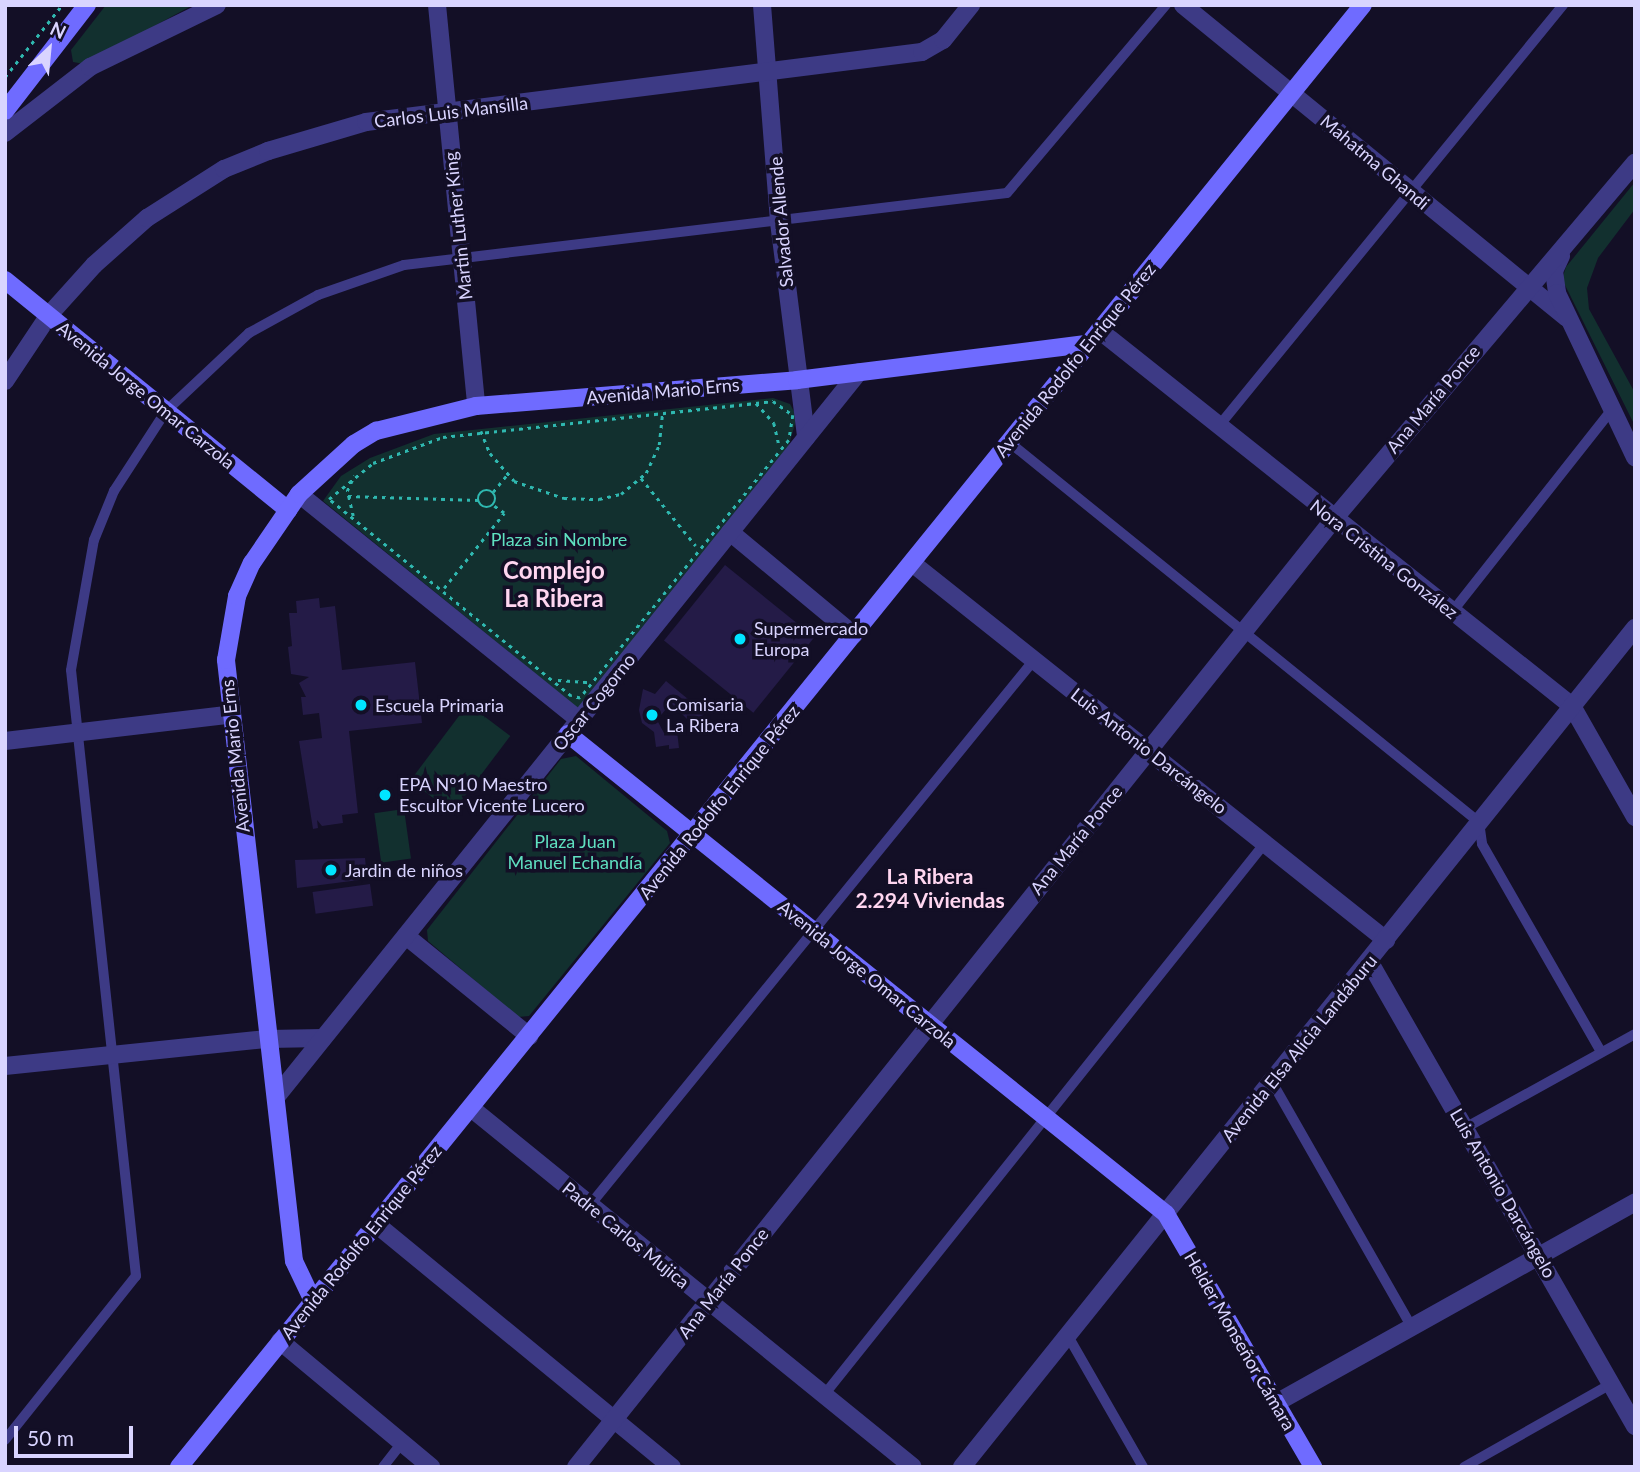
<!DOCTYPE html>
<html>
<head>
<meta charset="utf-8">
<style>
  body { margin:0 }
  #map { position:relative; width:1640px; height:1472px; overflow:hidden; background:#130f26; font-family:Lato,sans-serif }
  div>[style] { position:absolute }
  .green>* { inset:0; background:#12302f; transform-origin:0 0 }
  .building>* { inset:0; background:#241b47; transform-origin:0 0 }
  .path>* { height:2.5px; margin-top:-1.25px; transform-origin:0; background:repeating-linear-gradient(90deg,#2fb8b0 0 3.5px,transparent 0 8.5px) }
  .path>.ring { margin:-1.25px; padding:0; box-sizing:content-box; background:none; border:2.5px solid #2fb8b0; border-radius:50% }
  .lane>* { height:10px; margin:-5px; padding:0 5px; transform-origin:5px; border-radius:5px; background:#3d3a85 }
  .street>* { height:18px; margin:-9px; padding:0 9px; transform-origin:9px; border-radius:9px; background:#3d3a85 }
  .secondary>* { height:18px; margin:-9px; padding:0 9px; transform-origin:9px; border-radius:9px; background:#6f6bff }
  .dots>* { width:19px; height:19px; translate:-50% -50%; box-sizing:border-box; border:4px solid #130f26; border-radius:50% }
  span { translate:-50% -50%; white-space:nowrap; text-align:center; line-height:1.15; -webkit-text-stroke:7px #130f26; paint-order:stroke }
  .street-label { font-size:18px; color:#d9d4ff }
  .park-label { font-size:18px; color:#5fe0c0 }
  .poi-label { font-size:18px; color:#d9d4ff }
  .left { translate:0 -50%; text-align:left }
  .quarter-label { font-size:21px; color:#ffd6f0; font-weight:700 }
  .district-label { font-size:24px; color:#ffd6f0; font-weight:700 }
  .frame { position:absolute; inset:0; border:7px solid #d9d4ff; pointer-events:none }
  .north { position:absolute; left:14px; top:14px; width:70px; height:70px; -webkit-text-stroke:5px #130f26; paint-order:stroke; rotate:26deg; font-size:19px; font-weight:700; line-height:28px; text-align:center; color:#d9d4ff }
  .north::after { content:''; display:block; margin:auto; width:24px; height:32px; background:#d9d4ff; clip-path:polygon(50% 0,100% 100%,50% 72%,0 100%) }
  .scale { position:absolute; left:14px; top:1426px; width:119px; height:32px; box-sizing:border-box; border:4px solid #d9d4ff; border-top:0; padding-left:9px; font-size:21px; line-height:24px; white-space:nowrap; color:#d9d4ff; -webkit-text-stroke:5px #130f26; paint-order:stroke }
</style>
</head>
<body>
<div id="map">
  <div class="green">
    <i style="clip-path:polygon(106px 5px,193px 5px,84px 64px,73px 62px,71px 50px)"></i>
    <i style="clip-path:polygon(1635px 182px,1635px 209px,1598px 258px,1587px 288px,1589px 309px,1635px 393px,1635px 426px,1562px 279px,1566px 267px)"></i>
    <i style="clip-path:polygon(773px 398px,790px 404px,797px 417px,788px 448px,579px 709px,323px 501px,341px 476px,370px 458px,434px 434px)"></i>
    <i style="left:468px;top:704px;width:53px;height:96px;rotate:37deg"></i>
    <i style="clip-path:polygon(576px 756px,667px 831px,670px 843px,529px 1016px,518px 1017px,428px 941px,427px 930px,561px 759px)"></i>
    <i style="left:404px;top:809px;width:50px;height:30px;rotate:82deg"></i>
  </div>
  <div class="building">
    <i style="left:725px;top:565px;width:115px;height:97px;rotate:39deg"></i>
    <i style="clip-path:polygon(319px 598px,320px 608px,335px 606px,342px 670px,415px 662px,422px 723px,349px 731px,358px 813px,342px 815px,343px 823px,322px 826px,317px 820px,318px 828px,313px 829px,299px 741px,322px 738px,319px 713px,303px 715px,301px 697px,306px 697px,299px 683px,309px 677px,291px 674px,288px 647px,292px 646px,289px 613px,297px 613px,296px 601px)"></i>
    <i style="clip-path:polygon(666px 681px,705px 713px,694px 726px,671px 703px,657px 720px,664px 733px,677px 731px,679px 748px,669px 749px,669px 745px,656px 747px,654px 732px,642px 723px,639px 710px,643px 689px,655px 694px)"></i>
    <i style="clip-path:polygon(365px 858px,367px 879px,297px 888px,295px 860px)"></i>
    <i style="left:370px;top:884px;width:22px;height:58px;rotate:82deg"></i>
  </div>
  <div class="path">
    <i style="left:5px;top:77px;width:92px;rotate:-51.6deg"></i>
    <i style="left:773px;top:401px;width:24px;rotate:35deg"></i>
    <i style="left:793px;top:415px;width:25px;rotate:99deg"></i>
    <i style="left:789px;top:440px;width:332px;rotate:129deg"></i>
    <i style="left:580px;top:698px;width:9px;rotate:-167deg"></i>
    <i style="left:571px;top:696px;width:312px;rotate:-140.9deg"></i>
    <i style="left:329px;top:499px;width:57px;rotate:-39.3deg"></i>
    <i style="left:373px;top:463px;width:75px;rotate:-20.4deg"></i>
    <i style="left:443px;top:437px;width:332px;rotate:-6.2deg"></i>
    <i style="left:756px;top:403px;width:27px;rotate:48deg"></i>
    <i style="left:774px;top:423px;width:22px;rotate:77deg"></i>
    <i style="left:481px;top:431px;width:24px;rotate:68deg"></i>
    <i style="left:490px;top:453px;width:37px;rotate:49deg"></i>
    <i style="left:514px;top:481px;width:53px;rotate:18.8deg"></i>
    <i style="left:564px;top:498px;width:35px;rotate:2deg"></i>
    <i style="left:599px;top:499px;width:23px;rotate:-13deg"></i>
    <i style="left:621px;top:494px;width:33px;rotate:-40deg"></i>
    <i style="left:646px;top:473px;width:31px;rotate:-65deg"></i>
    <i style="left:659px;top:445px;width:31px;rotate:-84deg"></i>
    <i style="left:641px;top:478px;width:87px;rotate:51deg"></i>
    <i class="ring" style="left:478px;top:490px;width:15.5px;height:15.5px"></i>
    <i style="left:493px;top:492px;width:21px;rotate:-51deg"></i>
    <i style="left:348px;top:496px;width:130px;rotate:1.8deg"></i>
    <i style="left:353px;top:516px;width:26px;rotate:-103deg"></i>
    <i style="left:347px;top:491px;width:17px;rotate:-65deg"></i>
    <i style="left:444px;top:588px;width:96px;rotate:-51.3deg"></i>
    <i style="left:504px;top:513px;width:12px;rotate:-145deg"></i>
    <i style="left:558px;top:680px;width:31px;rotate:4deg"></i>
  </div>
  <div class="lane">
    <i style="left:1218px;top:427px;width:545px;rotate:-50.73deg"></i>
    <i style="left:1009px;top:442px;width:604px;rotate:38.96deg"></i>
    <i style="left:1479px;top:822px;width:22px;rotate:82deg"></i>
    <i style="left:1482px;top:844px;width:240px;rotate:60.2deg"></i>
    <i style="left:1452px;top:612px;width:256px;rotate:-51.7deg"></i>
    <i style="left:1272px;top:1082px;width:282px;rotate:60.3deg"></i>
    <i style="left:1465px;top:1128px;width:194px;rotate:-28.9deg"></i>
    <i style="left:590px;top:1205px;width:703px;rotate:-50.83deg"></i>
    <i style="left:1068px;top:1336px;width:151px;rotate:60.2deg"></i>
    <i style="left:824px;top:1395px;width:707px;rotate:-51.38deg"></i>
    <i style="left:5px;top:1440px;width:210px;rotate:-51.4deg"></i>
    <i style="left:136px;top:1276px;width:609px;rotate:-96.12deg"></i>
    <i style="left:71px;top:670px;width:132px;rotate:-80deg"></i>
    <i style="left:94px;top:540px;width:53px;rotate:-67.8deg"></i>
    <i style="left:114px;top:491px;width:95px;rotate:-57deg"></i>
    <i style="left:166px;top:411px;width:114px;rotate:-43.2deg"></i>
    <i style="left:249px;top:333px;width:79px;rotate:-28.8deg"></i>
    <i style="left:318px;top:295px;width:91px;rotate:-19.2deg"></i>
    <i style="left:404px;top:265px;width:607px;rotate:-6.81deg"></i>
    <i style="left:1007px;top:193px;width:246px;rotate:-49.8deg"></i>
    <i style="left:383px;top:1467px;width:29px;rotate:-52deg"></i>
    <i style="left:1464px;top:1467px;width:169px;rotate:-29.5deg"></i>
  </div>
  <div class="street">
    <i style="left:437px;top:5px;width:403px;rotate:84.4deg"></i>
    <i style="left:762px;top:5px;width:218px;rotate:85.5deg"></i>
    <i style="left:779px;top:222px;width:217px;rotate:82.8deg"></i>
    <i style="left:1183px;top:5px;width:495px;rotate:39.2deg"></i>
    <i style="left:5px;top:133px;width:108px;rotate:-37.8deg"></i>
    <i style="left:90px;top:67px;width:141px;rotate:-26deg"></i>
    <i style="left:1561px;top:256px;width:17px;rotate:115deg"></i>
    <i style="left:1554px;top:271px;width:22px;rotate:82deg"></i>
    <i style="left:1557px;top:293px;width:182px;rotate:64.6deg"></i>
    <i style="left:1099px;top:330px;width:604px;rotate:38.48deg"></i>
    <i style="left:1572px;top:706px;width:128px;rotate:60.4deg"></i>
    <i style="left:5px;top:381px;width:79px;rotate:-56.3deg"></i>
    <i style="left:49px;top:315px;width:67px;rotate:-48deg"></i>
    <i style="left:94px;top:265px;width:71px;rotate:-41.6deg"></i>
    <i style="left:147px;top:218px;width:91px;rotate:-32.5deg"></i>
    <i style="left:224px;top:169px;width:48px;rotate:-22.2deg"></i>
    <i style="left:268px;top:151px;width:102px;rotate:-16.5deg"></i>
    <i style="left:366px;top:122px;width:560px;rotate:-7.18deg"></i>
    <i style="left:922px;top:52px;width:24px;rotate:-30deg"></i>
    <i style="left:943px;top:40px;width:45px;rotate:-51.3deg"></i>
    <i style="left:299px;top:494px;width:360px;rotate:38.9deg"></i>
    <i style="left:730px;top:532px;width:161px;rotate:39.7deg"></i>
    <i style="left:912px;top:563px;width:606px;rotate:38.5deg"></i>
    <i style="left:5px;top:741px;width:225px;rotate:-6.7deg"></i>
    <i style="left:406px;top:936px;width:159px;rotate:39.1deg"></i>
    <i style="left:1369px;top:961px;width:536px;rotate:60.23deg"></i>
    <i style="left:5px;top:1066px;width:264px;rotate:-5.9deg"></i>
    <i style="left:268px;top:1039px;width:55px;rotate:-1deg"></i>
    <i style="left:276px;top:1097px;width:930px;rotate:-51.2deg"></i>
    <i style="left:471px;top:1108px;width:569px;rotate:39.08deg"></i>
    <i style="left:376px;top:1224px;width:383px;rotate:39.4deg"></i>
    <i style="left:280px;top:1341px;width:197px;rotate:39.8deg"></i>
    <i style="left:1276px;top:1403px;width:411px;rotate:-29.2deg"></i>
    <i style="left:576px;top:1467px;width:1212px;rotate:-51.36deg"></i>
    <i style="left:1333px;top:520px;width:468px;rotate:-49.8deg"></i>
    <i style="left:962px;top:1467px;width:1076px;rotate:-51.27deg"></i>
  </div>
  <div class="secondary">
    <i style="left:5px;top:111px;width:134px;rotate:-52.3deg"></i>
    <i style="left:5px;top:280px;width:365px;rotate:39.1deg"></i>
    <i style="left:568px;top:734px;width:767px;rotate:38.75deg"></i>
    <i style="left:1166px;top:1214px;width:293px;rotate:59.8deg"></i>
    <i style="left:313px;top:1301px;width:44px;rotate:-115.4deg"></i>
    <i style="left:294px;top:1261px;width:605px;rotate:-96.46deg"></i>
    <i style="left:226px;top:660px;width:65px;rotate:-80.2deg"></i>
    <i style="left:237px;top:596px;width:36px;rotate:-66deg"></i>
    <i style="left:252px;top:563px;width:83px;rotate:-55.7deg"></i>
    <i style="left:299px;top:494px;width:74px;rotate:-42.3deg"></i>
    <i style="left:354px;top:444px;width:26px;rotate:-31deg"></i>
    <i style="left:376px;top:431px;width:103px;rotate:-14deg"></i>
    <i style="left:476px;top:406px;width:322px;rotate:-4.6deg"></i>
    <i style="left:797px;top:380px;width:293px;rotate:-7.1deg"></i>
    <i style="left:179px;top:1467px;width:1881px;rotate:-51deg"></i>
  </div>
  <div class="dots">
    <i style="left:740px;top:639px;background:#00e5ff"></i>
    <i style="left:361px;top:705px;background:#00e5ff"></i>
    <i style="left:652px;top:715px;background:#00e5ff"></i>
    <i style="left:385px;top:795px;background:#00e5ff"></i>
    <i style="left:331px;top:870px;background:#00e5ff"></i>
  </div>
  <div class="street-label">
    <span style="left:451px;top:112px;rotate:-7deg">Carlos Luis Mansilla</span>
    <span style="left:1375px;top:162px;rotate:40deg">Mahatma Ghandi</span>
    <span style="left:781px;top:222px;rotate:-95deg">Salvador Allende</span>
    <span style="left:458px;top:226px;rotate:-96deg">Martin Luther King</span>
    <span style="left:1075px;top:360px;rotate:-51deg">Avenida Rodolfo Enrique Pérez</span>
    <span style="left:663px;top:391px;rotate:-5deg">Avenida Mario Erns</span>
    <span style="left:146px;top:395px;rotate:39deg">Avenida Jorge Omar Carzola</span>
    <span style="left:1433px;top:399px;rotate:-50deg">Ana María Ponce</span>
    <span style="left:1384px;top:559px;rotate:38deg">Nora Cristina González</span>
    <span style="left:594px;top:702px;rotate:-51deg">Oscar Cogorno</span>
    <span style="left:1149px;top:751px;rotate:38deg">Luis Antonio Darcángelo</span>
    <span style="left:235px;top:756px;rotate:-96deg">Avenida Mario Erns</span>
    <span style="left:719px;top:802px;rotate:-51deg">Avenida Rodolfo Enrique Pérez</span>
    <span style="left:1076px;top:840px;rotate:-51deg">Ana María Ponce</span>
    <span style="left:867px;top:974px;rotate:39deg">Avenida Jorge Omar Carzola</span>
    <span style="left:1299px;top:1048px;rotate:-51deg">Avenida Elsa Alicia Landáburu</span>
    <span style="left:1503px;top:1193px;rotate:60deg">Luis Antonio Darcángelo</span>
    <span style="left:626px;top:1235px;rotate:39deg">Padre Carlos Mujica</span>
    <span style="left:361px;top:1242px;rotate:-51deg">Avenida Rodolfo Enrique Pérez</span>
    <span style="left:723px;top:1283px;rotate:-52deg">Ana María Ponce</span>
    <span style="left:1240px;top:1341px;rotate:60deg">Helder Monseñor Cámara</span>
  </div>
  <div class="park-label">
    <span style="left:559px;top:539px">Plaza sin Nombre</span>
    <span style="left:575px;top:852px">Plaza Juan<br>Manuel Echandía</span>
  </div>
  <div class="poi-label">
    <span class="left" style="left:754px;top:639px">Supermercado<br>Europa</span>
    <span class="left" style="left:375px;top:705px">Escuela Primaria</span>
    <span class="left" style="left:666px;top:715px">Comisaria<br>La Ribera</span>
    <span class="left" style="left:399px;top:795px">EPA Nº10 Maestro<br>Escultor Vicente Lucero</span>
    <span class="left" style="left:345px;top:870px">Jardin de niños</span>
  </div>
  <div class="quarter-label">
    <span style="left:930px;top:888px">La Ribera<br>2.294 Viviendas</span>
  </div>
  <div class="district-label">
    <span style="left:554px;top:584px">Complejo<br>La Ribera</span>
  </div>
  <div class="frame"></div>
  <div class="north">N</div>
  <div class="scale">50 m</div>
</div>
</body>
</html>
